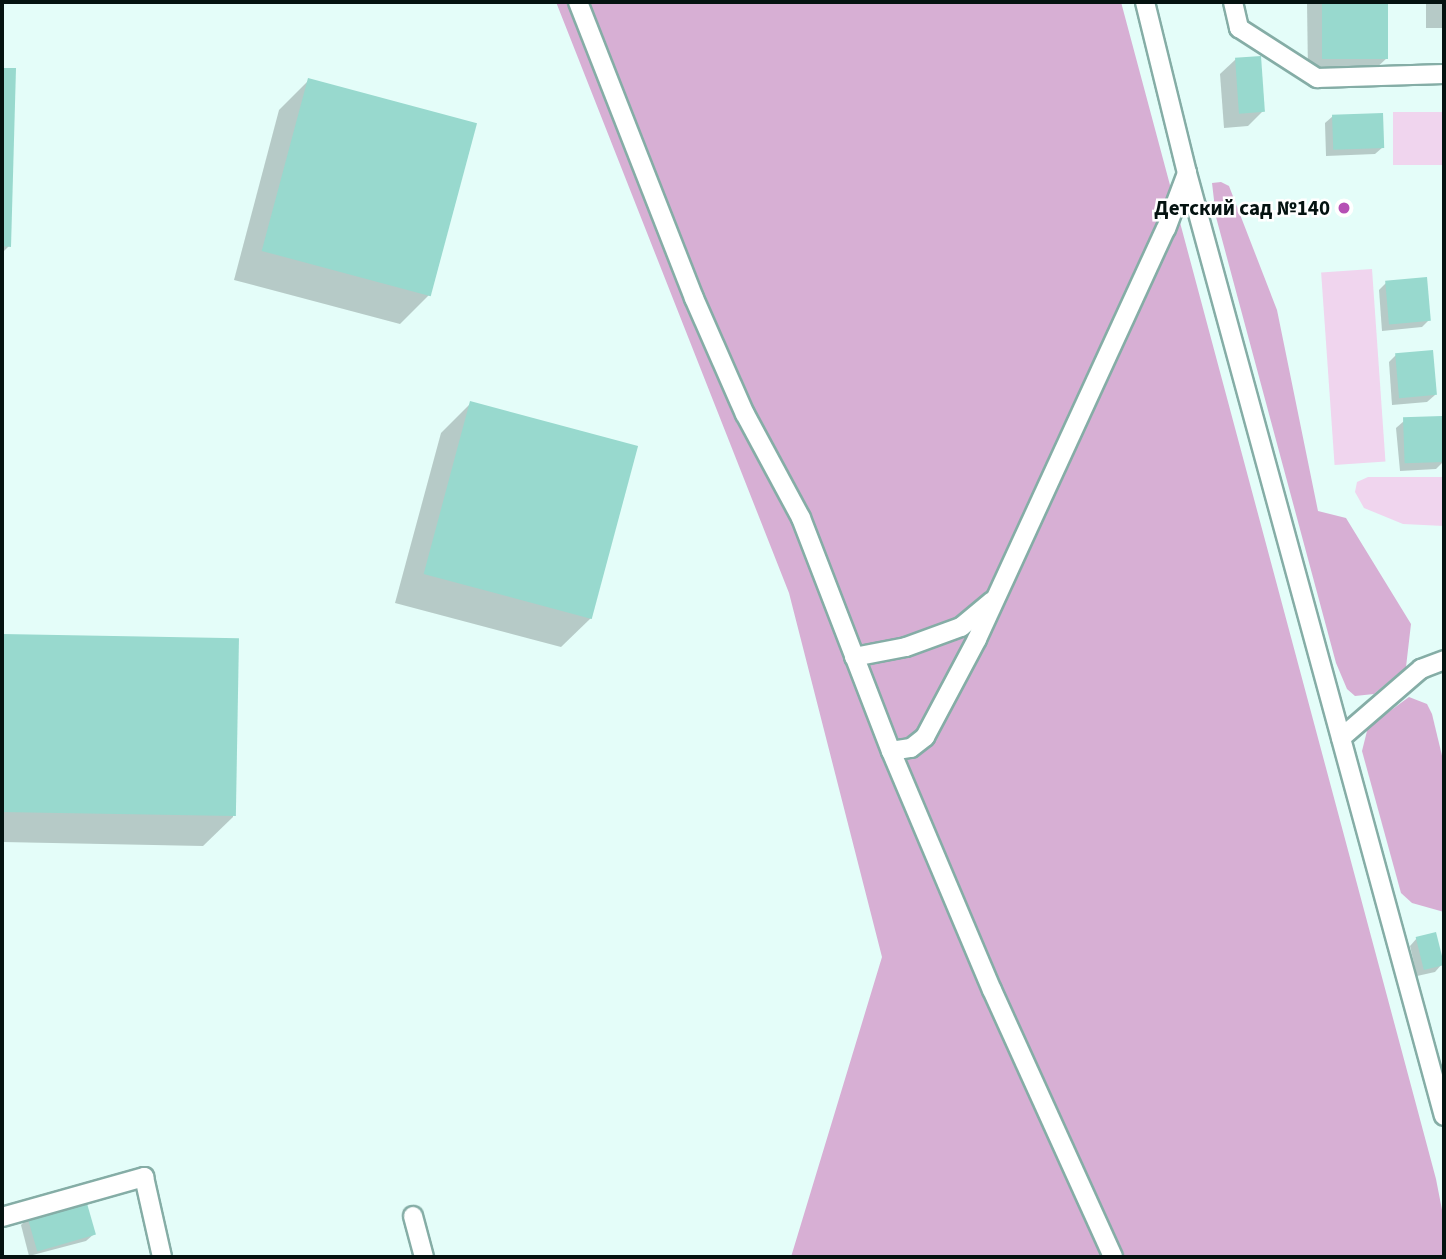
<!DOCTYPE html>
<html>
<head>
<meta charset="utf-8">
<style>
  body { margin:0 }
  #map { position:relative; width:1446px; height:1259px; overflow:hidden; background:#e4fdf9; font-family:"Source Sans 3",sans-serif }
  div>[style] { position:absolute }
  .green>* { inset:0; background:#f0d5ee; transform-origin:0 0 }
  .forest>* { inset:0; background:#d7afd4 }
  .shadow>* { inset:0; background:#0003; transform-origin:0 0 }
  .building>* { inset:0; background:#98d9ce; transform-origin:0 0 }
  .roads { filter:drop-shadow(2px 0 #85ada6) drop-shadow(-2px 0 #85ada6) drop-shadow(0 2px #85ada6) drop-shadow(0 -2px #85ada6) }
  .service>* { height:18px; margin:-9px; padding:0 9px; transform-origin:9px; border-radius:9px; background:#fff }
  .dots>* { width:19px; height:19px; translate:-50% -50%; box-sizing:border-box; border:4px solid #fff; border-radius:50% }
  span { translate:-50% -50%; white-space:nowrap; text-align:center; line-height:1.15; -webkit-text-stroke:5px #fff; paint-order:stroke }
  .poi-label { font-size:21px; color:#041210; font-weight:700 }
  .right { translate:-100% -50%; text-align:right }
  .frame { position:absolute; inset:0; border:4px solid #041210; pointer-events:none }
</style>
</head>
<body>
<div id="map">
  <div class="green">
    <i style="left:1444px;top:112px;width:53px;height:51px;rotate:90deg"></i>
    <i style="left:1372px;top:269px;width:193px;height:51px;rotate:86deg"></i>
    <i style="clip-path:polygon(1368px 477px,1444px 477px,1444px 526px,1403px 524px,1364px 508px,1355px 492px,1357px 482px)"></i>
  </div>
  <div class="forest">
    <i style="clip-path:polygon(556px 2px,1121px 2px,1436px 1179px,1444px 1220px,1444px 1257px,791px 1257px,882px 957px,789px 593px)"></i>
    <i style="clip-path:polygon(1221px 182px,1229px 186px,1277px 310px,1318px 511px,1346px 518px,1411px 624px,1406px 667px,1374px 694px,1355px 696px,1347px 689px,1336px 663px,1216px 217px,1212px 183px)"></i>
    <i style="clip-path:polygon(1409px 697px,1427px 704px,1432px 714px,1444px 764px,1444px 912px,1412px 903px,1401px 893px,1362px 751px,1368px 727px)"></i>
  </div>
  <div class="shadow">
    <i style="clip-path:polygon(1307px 2px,1387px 2px,1388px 57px,1372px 72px,1308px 74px)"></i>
    <i style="left:1426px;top:2px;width:18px;height:26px"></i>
    <i style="clip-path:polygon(1236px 59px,1263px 111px,1248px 126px,1224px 128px,1220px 74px)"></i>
    <i style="clip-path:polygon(2px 70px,14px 70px,9px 246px,2px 253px)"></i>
    <i style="clip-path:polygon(309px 80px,430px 294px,400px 324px,234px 280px,279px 110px)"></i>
    <i style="clip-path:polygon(1333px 116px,1383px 147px,1375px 154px,1326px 156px,1325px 123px)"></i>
    <i style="clip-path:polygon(1386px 283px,1429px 320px,1422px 327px,1382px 331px,1379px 290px)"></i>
    <i style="clip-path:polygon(1396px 355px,1435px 395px,1427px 402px,1392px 405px,1389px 362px)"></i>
    <i style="clip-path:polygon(471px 403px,591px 618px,561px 647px,395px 603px,441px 433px)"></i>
    <i style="clip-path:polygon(1404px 421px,1444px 461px,1436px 469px,1400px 471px,1396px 428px)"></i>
    <i style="clip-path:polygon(2px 636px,237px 641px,233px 817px,203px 846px,2px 842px)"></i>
    <i style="clip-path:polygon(1417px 938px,1442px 964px,1435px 972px,1417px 976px,1410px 946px)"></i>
    <i style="clip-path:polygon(28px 1218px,94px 1234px,86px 1241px,29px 1256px,21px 1225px)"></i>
  </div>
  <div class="building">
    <i style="left:1322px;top:2px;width:66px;height:57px"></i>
    <i style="left:1261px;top:56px;width:56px;height:26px;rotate:86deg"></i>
    <i style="clip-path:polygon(2px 68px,16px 68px,11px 247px,2px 246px)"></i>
    <i style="left:308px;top:78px;width:175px;height:179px;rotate:15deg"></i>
    <i style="left:1383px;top:113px;width:35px;height:51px;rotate:88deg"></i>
    <i style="left:1427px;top:277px;width:44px;height:42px;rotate:85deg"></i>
    <i style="left:1433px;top:350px;width:45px;height:38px;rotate:85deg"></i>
    <i style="left:470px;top:401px;width:174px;height:179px;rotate:15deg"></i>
    <i style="left:1442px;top:416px;width:46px;height:39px;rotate:88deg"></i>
    <i style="left:2px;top:634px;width:237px;height:178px;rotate:1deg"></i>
    <i style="left:1436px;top:932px;width:34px;height:21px;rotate:76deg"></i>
    <i style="left:86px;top:1200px;width:36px;height:61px;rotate:74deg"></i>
  </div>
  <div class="roads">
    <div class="service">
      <i style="left:578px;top:2px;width:318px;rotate:68.6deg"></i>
      <i style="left:694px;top:298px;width:127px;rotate:66.3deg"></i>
      <i style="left:745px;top:414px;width:118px;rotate:61.7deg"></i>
      <i style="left:801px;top:518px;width:250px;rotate:68.9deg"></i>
      <i style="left:891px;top:751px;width:20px;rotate:-9deg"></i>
      <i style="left:911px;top:748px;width:18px;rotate:-38deg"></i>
      <i style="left:925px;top:737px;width:111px;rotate:-62deg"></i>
      <i style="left:977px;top:639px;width:451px;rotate:-65.3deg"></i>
      <i style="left:1166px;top:229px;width:60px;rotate:-69.4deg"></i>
      <i style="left:1187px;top:173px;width:176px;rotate:-103.8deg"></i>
      <i style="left:1233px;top:2px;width:27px;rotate:77deg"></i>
      <i style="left:1239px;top:28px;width:93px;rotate:32.7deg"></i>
      <i style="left:1317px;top:78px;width:127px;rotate:-1.8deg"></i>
      <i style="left:1187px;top:173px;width:977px;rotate:74.76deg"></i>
      <i style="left:854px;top:657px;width:53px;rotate:-10.9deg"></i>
      <i style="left:906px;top:647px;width:59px;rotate:-20deg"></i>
      <i style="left:961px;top:627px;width:40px;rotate:-40deg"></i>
      <i style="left:1341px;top:738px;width:106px;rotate:-40.8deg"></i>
      <i style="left:1421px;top:669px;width:25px;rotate:-21deg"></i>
      <i style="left:891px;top:751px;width:259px;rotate:67.1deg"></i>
      <i style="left:992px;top:990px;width:293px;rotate:65.6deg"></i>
      <i style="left:413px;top:1216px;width:42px;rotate:75deg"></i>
      <i style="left:2px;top:1217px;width:148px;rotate:-15.7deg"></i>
      <i style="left:144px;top:1177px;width:82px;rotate:77.3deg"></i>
    </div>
  </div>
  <div class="dots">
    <i style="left:1344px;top:208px;background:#b54fb4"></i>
  </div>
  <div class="poi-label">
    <span class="right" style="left:1330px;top:208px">Детский сад №140</span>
  </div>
  <div class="frame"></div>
</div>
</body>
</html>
